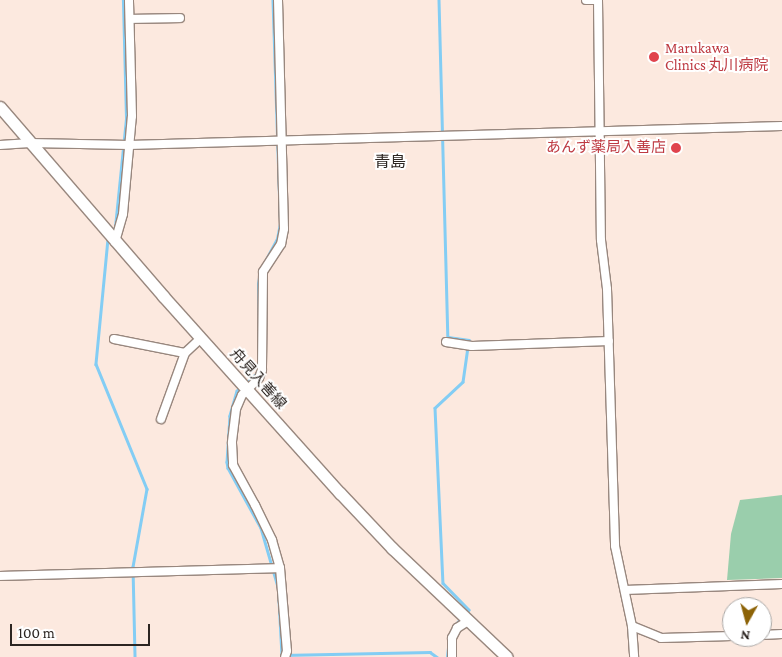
<!DOCTYPE html>
<html>
<head>
<meta charset="utf-8">
<style>
  body { margin:0 }
  #map { position:relative; width:782px; height:657px; overflow:hidden; background:#fce9df; font-family:"Crimson Pro","Noto Sans JP",serif }
  div>[style] { position:absolute }
  .green>* { inset:0; background:#9aceac }
  .stream>* { height:2.5px; margin:-1.25px; padding:0 1.25px; transform-origin:1.25px; border-radius:1.25px; background:#83cdf4 }
  .roads { filter:drop-shadow(1px 0 #98877e) drop-shadow(-1px 0 #98877e) drop-shadow(0 1px #98877e) drop-shadow(0 -1px #98877e) }
  .minor>* { height:8px; margin:-4px; padding:0 4px; transform-origin:4px; border-radius:4px; background:#fff }
  .secondary>* { height:11px; margin:-5.5px; padding:0 5.5px; transform-origin:5.5px; border-radius:5.5px; background:#fff }
  .dots>* { width:14px; height:14px; translate:-50% -50%; box-sizing:border-box; border:2px solid #fff; border-radius:50% }
  span { translate:-50% -50%; white-space:nowrap; text-align:center; line-height:1.15; -webkit-text-stroke:4px #fff; paint-order:stroke }
  .health-label { font-size:15px; color:#be3a42 }
  .left { translate:0 -50%; text-align:left }
  .right { translate:-100% -50%; text-align:right }
  .street-label { font-size:15px; color:#2c2521 }
  .neighbourhood-label { font-size:16px; color:#2c2521 }
  .north { position:absolute; left:722px; top:597px; width:50px; height:50px; box-sizing:border-box; background:#fff; border:1px solid #aba8a6; border-radius:50%; rotate:187deg; font-size:14px; font-weight:700; line-height:20px; text-align:center; color:#2c2521 }
  .north::after { content:''; display:block; margin:auto; width:18px; height:22px; background:#8d6307; clip-path:polygon(50% 0,100% 100%,50% 72%,0 100%) }
  .scale { position:absolute; left:10px; top:624px; width:140px; height:22px; box-sizing:border-box; border:2px solid #2c2521; border-top:0; padding-left:6px; font-size:15px; line-height:18px; white-space:nowrap; color:#2c2521; -webkit-text-stroke:4px #fff; paint-order:stroke }
</style>
</head>
<body>
<div id="map">
  <div class="green">
    <i style="clip-path:polygon(782px 495px,782px 578px,727px 580px,731px 534px,740px 500px)"></i>
  </div>
  <div class="stream">
    <i style="left:273px;top:0;width:216px;rotate:88.1deg"></i>
    <i style="left:439px;top:0;width:337px;rotate:88.5deg"></i>
    <i style="left:448px;top:337px;width:21px;rotate:8deg"></i>
    <i style="left:469px;top:340px;width:42px;rotate:98.1deg"></i>
    <i style="left:463px;top:382px;width:38px;rotate:137deg"></i>
    <i style="left:435px;top:408px;width:175px;rotate:87.4deg"></i>
    <i style="left:443px;top:583px;width:37px;rotate:46deg"></i>
    <i style="left:469px;top:610px;width:4px;rotate:135deg"></i>
    <i style="left:112px;top:232px;width:6px;rotate:-59deg"></i>
    <i style="left:115px;top:227px;width:110px;rotate:-84.2deg"></i>
    <i style="left:126px;top:118px;width:118px;rotate:-91.5deg"></i>
    <i style="left:108px;top:239px;width:126px;rotate:95.5deg"></i>
    <i style="left:96px;top:364px;width:135px;rotate:67.8deg"></i>
    <i style="left:147px;top:489px;width:79px;rotate:100.2deg"></i>
    <i style="left:133px;top:567px;width:90px;rotate:88.7deg"></i>
    <i style="left:263px;top:265px;width:30px;rotate:-62deg"></i>
    <i style="left:277px;top:239px;width:15px;rotate:-79deg"></i>
    <i style="left:259px;top:329px;width:45px;rotate:-91.3deg"></i>
    <i style="left:258px;top:284px;width:12px;rotate:-81deg"></i>
    <i style="left:246px;top:383px;width:16px;rotate:-43deg"></i>
    <i style="left:258px;top:372px;width:18px;rotate:-87deg"></i>
    <i style="left:242px;top:387px;width:6px;rotate:141deg"></i>
    <i style="left:237px;top:391px;width:26px;rotate:106deg"></i>
    <i style="left:230px;top:416px;width:46px;rotate:93.7deg"></i>
    <i style="left:227px;top:462px;width:6px;rotate:81deg"></i>
    <i style="left:228px;top:468px;width:68px;rotate:61.2deg"></i>
    <i style="left:261px;top:528px;width:61px;rotate:73.9deg"></i>
    <i style="left:279px;top:600px;width:55px;rotate:86.9deg"></i>
    <i style="left:282px;top:655px;width:148px;rotate:-1.2deg"></i>
    <i style="left:430px;top:652px;width:9px;rotate:36deg"></i>
    <i style="left:454px;top:626px;width:12px;rotate:-48deg"></i>
    <i style="left:447px;top:657px;width:19px;rotate:-84deg"></i>
  </div>
  <div class="roads">
    <div class="minor">
      <i style="left:278px;top:0;width:229px;rotate:88.5deg"></i>
      <i style="left:284px;top:229px;width:15px;rotate:101deg"></i>
      <i style="left:281px;top:244px;width:33px;rotate:123deg"></i>
      <i style="left:263px;top:272px;width:98px;rotate:90.6deg"></i>
      <i style="left:262px;top:370px;width:9px;rotate:111deg"></i>
      <i style="left:259px;top:378px;width:24px;rotate:135deg"></i>
      <i style="left:242px;top:395px;width:15px;rotate:113deg"></i>
      <i style="left:236px;top:409px;width:34px;rotate:97deg"></i>
      <i style="left:232px;top:443px;width:22px;rotate:87deg"></i>
      <i style="left:233px;top:465px;width:46px;rotate:61.2deg"></i>
      <i style="left:255px;top:505px;width:39px;rotate:64deg"></i>
      <i style="left:272px;top:540px;width:29px;rotate:74deg"></i>
      <i style="left:280px;top:568px;width:83px;rotate:85.2deg"></i>
      <i style="left:287px;top:651px;width:6px;rotate:108deg"></i>
      <i style="left:586px;top:0;width:12px"></i>
      <i style="left:598px;top:0;width:240px;rotate:89.3deg"></i>
      <i style="left:601px;top:240px;width:49px;rotate:83deg"></i>
      <i style="left:607px;top:289px;width:257px;rotate:88.2deg"></i>
      <i style="left:615px;top:546px;width:82px;rotate:78deg"></i>
      <i style="left:632px;top:626px;width:31px;rotate:86deg"></i>
      <i style="left:130px;top:19px;width:50px;rotate:-1.1deg"></i>
      <i style="left:0;top:145px;width:30px;rotate:-4deg"></i>
      <i style="left:30px;top:143px;width:99px;rotate:1.2deg"></i>
      <i style="left:129px;top:145px;width:653px;rotate:-1.67deg"></i>
      <i style="left:115px;top:242px;width:29px;rotate:-74deg"></i>
      <i style="left:123px;top:214px;width:98px;rotate:-84.8deg"></i>
      <i style="left:132px;top:116px;width:116px;rotate:-91.5deg"></i>
      <i style="left:114px;top:339px;width:72px;rotate:11.2deg"></i>
      <i style="left:185px;top:353px;width:22px;rotate:-43deg"></i>
      <i style="left:446px;top:342px;width:26px;rotate:9deg"></i>
      <i style="left:472px;top:346px;width:137px;rotate:-2.1deg"></i>
      <i style="left:161px;top:419px;width:70px;rotate:-70deg"></i>
      <i style="left:0;top:576px;width:280px;rotate:-1.6deg"></i>
      <i style="left:625px;top:590px;width:157px;rotate:-2.2deg"></i>
      <i style="left:632px;top:626px;width:31px;rotate:22deg"></i>
      <i style="left:661px;top:638px;width:71px;rotate:-1.6deg"></i>
      <i style="left:762px;top:635px;width:20px;rotate:-3deg"></i>
      <i style="left:452px;top:657px;width:19px;rotate:-90deg"></i>
      <i style="left:452px;top:638px;width:11px;rotate:-63deg"></i>
      <i style="left:457px;top:628px;width:13px;rotate:-32deg"></i>
    </div>
    <div class="secondary">
      <i style="left:0;top:107px;width:250px;rotate:49.2deg"></i>
      <i style="left:163px;top:296px;width:265px;rotate:48.1deg"></i>
      <i style="left:340px;top:493px;width:76px;rotate:46.6deg"></i>
      <i style="left:392px;top:548px;width:158px;rotate:43.5deg"></i>
    </div>
  </div>
  <div class="dots">
    <i style="left:654px;top:57px;background:#e0444e"></i>
    <i style="left:676px;top:148px;background:#e0444e"></i>
  </div>
  <div class="health-label">
    <span class="left" style="left:665px;top:57px">Marukawa<br>Clinics 丸川病院</span>
    <span class="right" style="left:666px;top:148px">あんず薬局入善店</span>
  </div>
  <div class="street-label">
    <span style="left:258px;top:379px;rotate:48deg">舟見入善線</span>
  </div>
  <div class="neighbourhood-label">
    <span style="left:390px;top:162px">青島</span>
  </div>
  <div class="north">N</div>
  <div class="scale">100 m</div>
</div>
</body>
</html>
